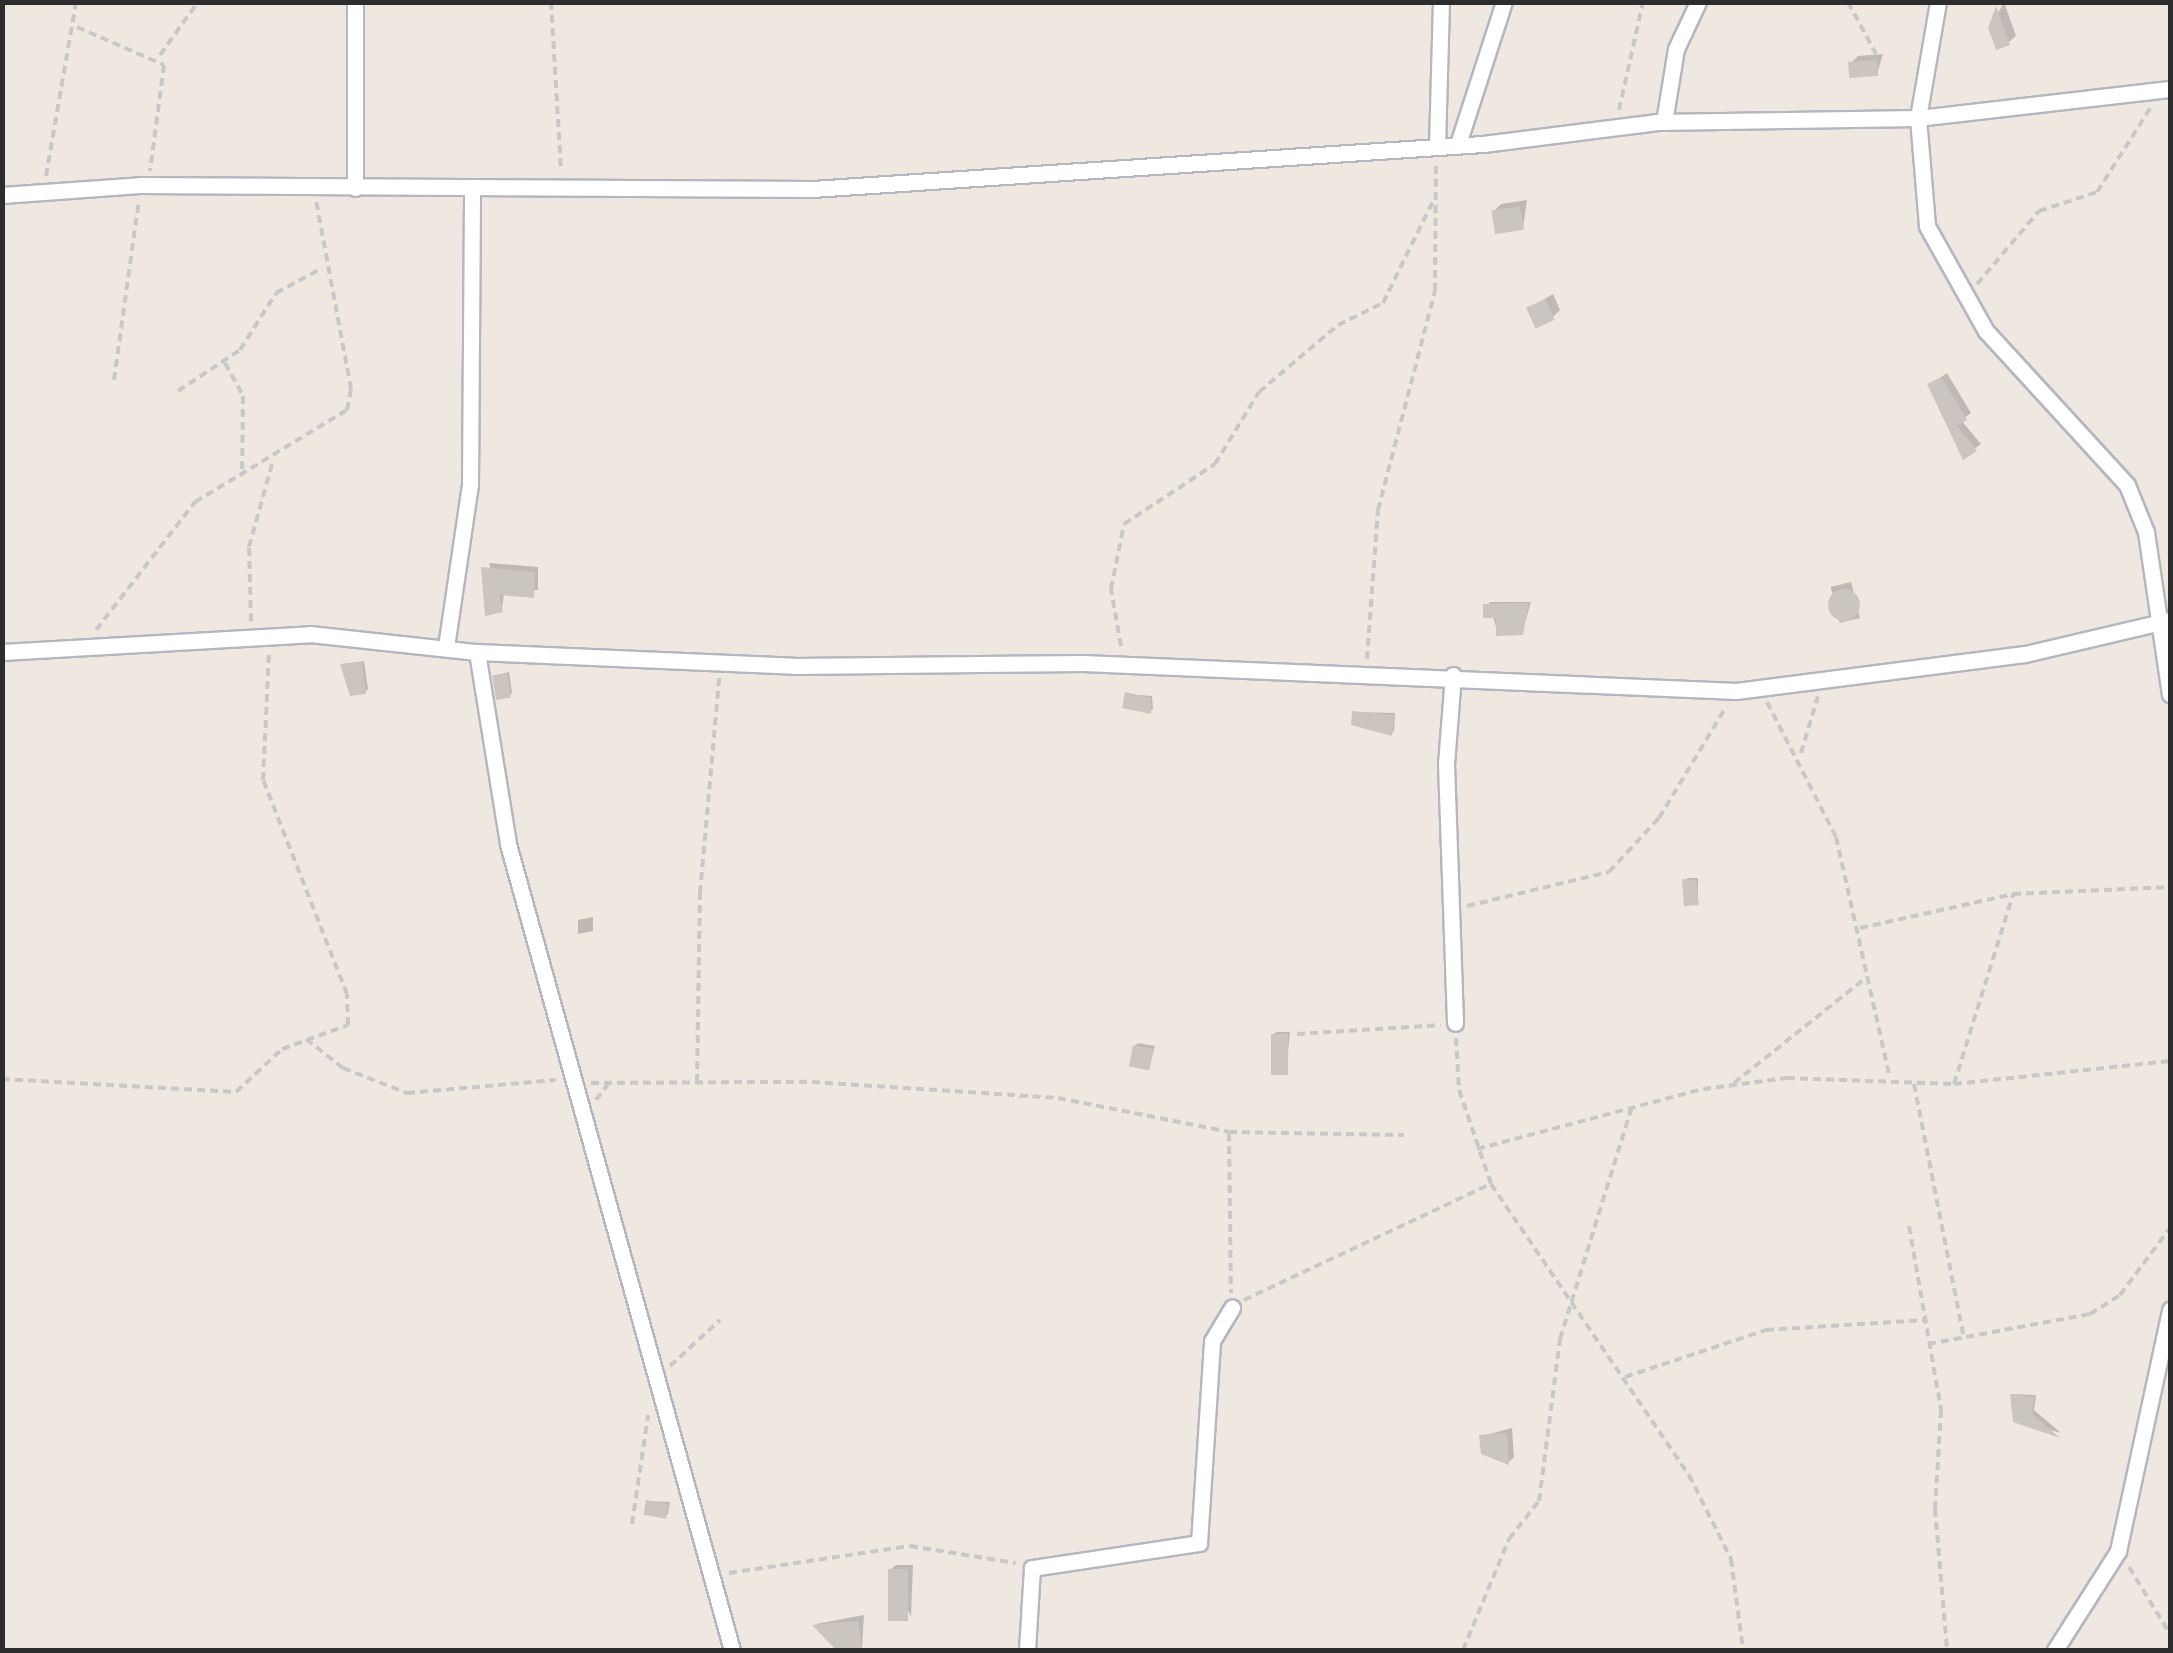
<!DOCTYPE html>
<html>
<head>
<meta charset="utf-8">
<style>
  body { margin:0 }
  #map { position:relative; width:2173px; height:1653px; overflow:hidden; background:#eee8e1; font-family:"Space Grotesk",sans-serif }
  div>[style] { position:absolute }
  .shadow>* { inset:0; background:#0003; transform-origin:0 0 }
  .building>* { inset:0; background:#cac6bf; transform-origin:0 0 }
  .round { border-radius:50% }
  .path>* { height:4px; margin-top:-2px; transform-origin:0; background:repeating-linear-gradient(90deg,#c8c8c8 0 8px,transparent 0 13px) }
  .roads { filter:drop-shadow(2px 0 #b4b6c0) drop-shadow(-2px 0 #b4b6c0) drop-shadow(0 2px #b4b6c0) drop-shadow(0 -2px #b4b6c0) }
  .street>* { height:15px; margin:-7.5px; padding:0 7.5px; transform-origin:7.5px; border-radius:7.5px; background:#fff }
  span { translate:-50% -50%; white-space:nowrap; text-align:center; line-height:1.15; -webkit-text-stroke:10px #fff; paint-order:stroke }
  .frame { position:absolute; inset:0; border:5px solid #2d2d2d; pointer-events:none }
</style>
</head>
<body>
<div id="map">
  <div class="shadow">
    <i style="clip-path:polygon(2004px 2px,2016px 36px,2009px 42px,1990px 28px)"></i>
    <i style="clip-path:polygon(1883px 54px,1877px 74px,1851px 63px,1858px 56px)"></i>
    <i style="clip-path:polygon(1527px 200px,1523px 228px,1494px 211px,1501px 204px)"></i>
    <i style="clip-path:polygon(1553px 294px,1560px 310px,1553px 317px,1529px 308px)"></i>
    <i style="clip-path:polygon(1947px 373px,1971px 413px,1961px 420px,1981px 444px,1964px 456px,1930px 385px)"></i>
    <i style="clip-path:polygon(489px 563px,538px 567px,538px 590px,504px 593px,502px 610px)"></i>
    <i style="left:1851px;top:582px;width:37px;height:21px;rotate:76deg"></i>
    <i style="clip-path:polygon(1531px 602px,1522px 633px,1498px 634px,1489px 602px)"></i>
    <i style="clip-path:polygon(364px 661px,368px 689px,365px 692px,343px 664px)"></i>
    <i style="clip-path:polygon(509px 672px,512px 693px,509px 696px,495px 676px)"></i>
    <i style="clip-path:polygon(1127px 694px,1152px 696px,1153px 709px,1150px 712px)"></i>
    <i style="clip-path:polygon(1354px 712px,1395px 713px,1394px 731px,1391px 733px)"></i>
    <i style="clip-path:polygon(1688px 878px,1698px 878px,1698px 903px,1685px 880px)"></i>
    <i style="clip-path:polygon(593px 917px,593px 931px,578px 934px,578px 920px)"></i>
    <i style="clip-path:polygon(1276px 1032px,1290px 1032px,1286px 1072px,1273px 1035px)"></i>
    <i style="clip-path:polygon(1138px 1043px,1155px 1046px,1149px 1067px,1135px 1046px)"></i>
    <i style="clip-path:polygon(2012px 1394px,2036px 1395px,2034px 1410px,2061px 1433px,2015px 1420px)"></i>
    <i style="clip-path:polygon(1512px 1428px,1514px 1457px,1509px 1462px,1482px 1436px)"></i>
    <i style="clip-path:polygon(648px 1501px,670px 1502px,668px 1514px,665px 1517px)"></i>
    <i style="clip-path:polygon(896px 1565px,913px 1565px,911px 1617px,890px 1570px)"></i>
    <i style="clip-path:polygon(864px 1615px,862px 1649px,838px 1650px,836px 1637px,816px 1624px)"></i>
  </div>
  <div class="building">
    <i style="clip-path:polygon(1996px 6px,2010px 45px,1996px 50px,1988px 28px)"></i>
    <i style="left:1877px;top:60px;width:16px;height:29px;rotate:86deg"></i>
    <i style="left:1520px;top:206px;width:24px;height:29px;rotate:81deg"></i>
    <i style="left:1545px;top:299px;width:23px;height:21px;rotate:65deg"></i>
    <i style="clip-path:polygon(1941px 377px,1967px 420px,1957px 426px,1977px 451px,1963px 460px,1927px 384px)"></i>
    <i style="clip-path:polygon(481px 567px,535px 572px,534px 598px,499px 595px,503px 612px,485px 616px)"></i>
    <i class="round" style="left:1828px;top:589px;width:32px;height:32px"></i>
    <i style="clip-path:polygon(1529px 603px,1523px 635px,1496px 636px,1496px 618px,1483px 618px,1483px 604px)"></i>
    <i style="clip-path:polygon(362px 662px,366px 694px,350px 696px,340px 664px)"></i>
    <i style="left:507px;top:673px;width:25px;height:15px;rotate:81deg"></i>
    <i style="clip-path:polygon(1125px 692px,1151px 698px,1151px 714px,1122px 708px)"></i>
    <i style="clip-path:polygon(1352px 711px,1394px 715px,1392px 736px,1351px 725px)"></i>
    <i style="clip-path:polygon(1682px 879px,1696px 880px,1699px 905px,1684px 906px)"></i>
    <i style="left:1271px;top:1034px;width:17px;height:41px"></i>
    <i style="left:1133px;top:1045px;width:21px;height:22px;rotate:11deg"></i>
    <i style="clip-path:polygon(2010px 1394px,2034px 1397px,2032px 1414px,2060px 1438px,2013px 1422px)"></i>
    <i style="clip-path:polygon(1507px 1433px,1509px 1465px,1481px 1454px,1479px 1435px)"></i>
    <i style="left:646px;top:1500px;width:23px;height:15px;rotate:10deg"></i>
    <i style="left:888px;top:1569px;width:20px;height:52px"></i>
    <i style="clip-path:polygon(858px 1621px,862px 1650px,836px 1650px,812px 1625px)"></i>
  </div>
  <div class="path">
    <i style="left:258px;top:2px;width:41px"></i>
    <i style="left:551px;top:2px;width:167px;rotate:86.6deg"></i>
    <i style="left:1848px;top:2px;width:59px;rotate:61.7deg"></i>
    <i style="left:77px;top:27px;width:95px;rotate:23.6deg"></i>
    <i style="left:164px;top:65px;width:107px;rotate:97.5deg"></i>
    <i style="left:160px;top:55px;width:65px;rotate:-54.4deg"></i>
    <i style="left:1619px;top:110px;width:111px;rotate:-77.5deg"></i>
    <i style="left:46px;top:176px;width:177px;rotate:-80.2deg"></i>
    <i style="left:1977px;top:284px;width:96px;rotate:-49.7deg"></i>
    <i style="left:2039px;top:211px;width:61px;rotate:-18.1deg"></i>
    <i style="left:2097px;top:192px;width:101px;rotate:-57.6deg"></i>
    <i style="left:225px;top:363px;width:38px;rotate:61deg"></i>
    <i style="left:243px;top:396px;width:80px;rotate:90.7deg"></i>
    <i style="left:114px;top:380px;width:182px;rotate:-82.1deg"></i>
    <i style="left:178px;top:391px;width:74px;rotate:-33.5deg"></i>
    <i style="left:240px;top:350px;width:67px;rotate:-57.7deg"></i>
    <i style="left:276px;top:293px;width:52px;rotate:-28.5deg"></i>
    <i style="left:251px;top:621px;width:74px;rotate:-91.5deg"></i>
    <i style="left:249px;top:547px;width:86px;rotate:-74.5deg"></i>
    <i style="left:96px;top:630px;width:162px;rotate:-52.3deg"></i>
    <i style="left:195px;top:502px;width:178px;rotate:-31.2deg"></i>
    <i style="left:347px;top:410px;width:21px;rotate:-79deg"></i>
    <i style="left:351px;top:389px;width:192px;rotate:-100.5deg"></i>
    <i style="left:1121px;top:646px;width:58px;rotate:-100deg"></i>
    <i style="left:1111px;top:589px;width:66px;rotate:-78.7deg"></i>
    <i style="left:1124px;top:524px;width:109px;rotate:-33.4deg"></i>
    <i style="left:1215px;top:464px;width:84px;rotate:-58.6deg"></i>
    <i style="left:1259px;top:392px;width:104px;rotate:-40.3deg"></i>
    <i style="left:1338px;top:325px;width:50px;rotate:-26.1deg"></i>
    <i style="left:1383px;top:303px;width:116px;rotate:-63.9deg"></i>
    <i style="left:1367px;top:659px;width:149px;rotate:-85.8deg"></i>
    <i style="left:1378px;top:510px;width:226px;rotate:-75.4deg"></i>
    <i style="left:1435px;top:291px;width:129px;rotate:-89.6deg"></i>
    <i style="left:1767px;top:702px;width:152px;rotate:62.9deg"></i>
    <i style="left:1836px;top:837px;width:247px;rotate:77.4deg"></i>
    <i style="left:1801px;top:753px;width:59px;rotate:-73.4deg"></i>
    <i style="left:1467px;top:906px;width:146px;rotate:-13.5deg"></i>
    <i style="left:1609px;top:872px;width:74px;rotate:-47.2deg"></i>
    <i style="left:1659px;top:818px;width:130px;rotate:-58.9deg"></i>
    <i style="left:1860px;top:928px;width:157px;rotate:-12.5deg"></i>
    <i style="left:2013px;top:894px;width:157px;rotate:-2.6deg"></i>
    <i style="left:1297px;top:1034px;width:144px;rotate:-3.6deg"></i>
    <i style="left:1456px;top:1038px;width:52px;rotate:86.7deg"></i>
    <i style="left:1459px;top:1090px;width:99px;rotate:71.2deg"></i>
    <i style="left:1491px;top:1184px;width:352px;rotate:55.8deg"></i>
    <i style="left:1689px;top:1475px;width:94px;rotate:63.4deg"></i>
    <i style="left:1731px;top:1559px;width:92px;rotate:82.5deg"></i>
    <i style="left:306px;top:1039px;width:47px;rotate:38.1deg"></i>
    <i style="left:343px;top:1068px;width:69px;rotate:21.3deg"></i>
    <i style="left:407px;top:1093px;width:149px;rotate:-5deg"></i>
    <i style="left:2px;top:1079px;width:234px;rotate:3.2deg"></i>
    <i style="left:236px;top:1092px;width:63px;rotate:-43.1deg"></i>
    <i style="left:282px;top:1049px;width:70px;rotate:-20deg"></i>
    <i style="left:348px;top:1025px;width:31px;rotate:-92deg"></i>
    <i style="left:347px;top:994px;width:230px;rotate:-111.4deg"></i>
    <i style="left:263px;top:780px;width:127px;rotate:-87.3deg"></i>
    <i style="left:697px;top:1082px;width:189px;rotate:-89.1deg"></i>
    <i style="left:700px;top:893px;width:216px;rotate:-84.9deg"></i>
    <i style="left:591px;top:1083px;width:221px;rotate:-0.3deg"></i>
    <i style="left:812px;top:1082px;width:247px;rotate:3.7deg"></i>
    <i style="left:1058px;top:1098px;width:174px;rotate:11.2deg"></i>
    <i style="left:1229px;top:1132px;width:175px;rotate:1deg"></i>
    <i style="left:1734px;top:1083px;width:170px;rotate:-38.6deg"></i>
    <i style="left:1914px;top:1084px;width:255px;rotate:78.9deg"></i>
    <i style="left:1954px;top:1084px;width:199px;rotate:-72.7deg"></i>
    <i style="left:596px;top:1100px;width:20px;rotate:-53deg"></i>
    <i style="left:1229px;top:1133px;width:160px;rotate:89.3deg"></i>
    <i style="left:1477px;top:1149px;width:234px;rotate:-14.9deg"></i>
    <i style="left:1703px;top:1089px;width:85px;rotate:-7.5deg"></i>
    <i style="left:1787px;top:1078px;width:167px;rotate:2.1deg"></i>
    <i style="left:1954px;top:1084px;width:217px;rotate:-6.1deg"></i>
    <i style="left:1909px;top:1226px;width:187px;rotate:80.1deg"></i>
    <i style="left:1941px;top:1410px;width:99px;rotate:93.5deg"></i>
    <i style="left:1935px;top:1509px;width:142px;rotate:85.1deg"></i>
    <i style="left:1244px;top:1300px;width:273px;rotate:-25.2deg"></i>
    <i style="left:1928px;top:1344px;width:165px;rotate:-10.5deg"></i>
    <i style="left:2090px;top:1314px;width:36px;rotate:-32deg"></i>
    <i style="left:2120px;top:1295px;width:84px;rotate:-53.3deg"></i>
    <i style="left:670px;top:1366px;width:68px;rotate:-42.6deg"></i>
    <i style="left:1625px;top:1377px;width:149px;rotate:-18.4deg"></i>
    <i style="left:1766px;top:1330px;width:160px;rotate:-3.6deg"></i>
    <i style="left:632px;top:1524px;width:110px;rotate:-81.6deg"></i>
    <i style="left:2129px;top:1567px;width:79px;rotate:58.5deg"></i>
    <i style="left:729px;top:1573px;width:183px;rotate:-8.5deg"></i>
    <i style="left:910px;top:1546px;width:107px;rotate:9.1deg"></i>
    <i style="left:1463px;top:1650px;width:120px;rotate:-67.5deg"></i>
    <i style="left:1509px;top:1539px;width:48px;rotate:-51.7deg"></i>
    <i style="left:1539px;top:1501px;width:163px;rotate:-82.6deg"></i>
    <i style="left:1560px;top:1339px;width:244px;rotate:-72.8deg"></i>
  </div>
  <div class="roads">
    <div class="street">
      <i style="left:355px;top:2px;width:186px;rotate:90deg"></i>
      <i style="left:1938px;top:2px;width:118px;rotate:99.8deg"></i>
      <i style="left:1918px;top:118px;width:108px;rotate:85.2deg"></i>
      <i style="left:1927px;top:226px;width:120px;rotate:60.7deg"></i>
      <i style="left:1986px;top:331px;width:209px;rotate:47.5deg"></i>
      <i style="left:2127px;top:485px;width:51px;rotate:68deg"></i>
      <i style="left:2146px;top:532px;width:164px;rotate:81.6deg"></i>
      <i style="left:1664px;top:122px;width:74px;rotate:-80.7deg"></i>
      <i style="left:1676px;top:49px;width:52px;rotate:-64.9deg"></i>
      <i style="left:1458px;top:144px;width:149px;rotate:-72.1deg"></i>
      <i style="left:1437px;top:145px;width:143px;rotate:-88.4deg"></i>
      <i style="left:2px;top:195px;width:138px;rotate:-4.1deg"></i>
      <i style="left:140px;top:185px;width:672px;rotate:0.34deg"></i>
      <i style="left:812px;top:189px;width:673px;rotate:-3.84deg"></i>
      <i style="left:1483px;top:144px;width:174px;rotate:-7.2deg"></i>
      <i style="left:1656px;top:122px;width:262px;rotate:-0.9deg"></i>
      <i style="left:1918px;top:118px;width:254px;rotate:-6.6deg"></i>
      <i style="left:446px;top:647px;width:165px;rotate:-81.6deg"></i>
      <i style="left:470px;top:484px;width:294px;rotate:-89.6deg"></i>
      <i style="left:2px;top:652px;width:309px;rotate:-3.3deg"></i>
      <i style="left:310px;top:634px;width:168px;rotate:6.2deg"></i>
      <i style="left:477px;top:652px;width:317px;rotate:2.5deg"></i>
      <i style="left:794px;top:666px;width:289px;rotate:-0.6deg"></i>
      <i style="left:1083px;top:663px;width:654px;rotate:2.46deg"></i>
      <i style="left:1736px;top:691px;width:291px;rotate:-7.3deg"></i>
      <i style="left:2025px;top:654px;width:149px;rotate:-13.2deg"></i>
      <i style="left:477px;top:652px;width:194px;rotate:80.8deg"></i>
      <i style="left:508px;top:844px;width:837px;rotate:74.47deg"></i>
      <i style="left:1453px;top:675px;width:89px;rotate:94.5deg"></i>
      <i style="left:1446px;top:764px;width:259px;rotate:88deg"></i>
      <i style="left:1027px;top:1650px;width:82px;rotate:-86.5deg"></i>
      <i style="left:1032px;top:1568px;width:169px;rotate:-8.5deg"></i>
      <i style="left:1199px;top:1543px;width:202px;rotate:-86.3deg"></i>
      <i style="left:1212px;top:1341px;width:39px;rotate:-59deg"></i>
      <i style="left:2055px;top:1650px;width:117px;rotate:-57.5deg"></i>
      <i style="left:2118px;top:1551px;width:247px;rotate:-77.8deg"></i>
    </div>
  </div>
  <div class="frame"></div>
</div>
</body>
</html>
